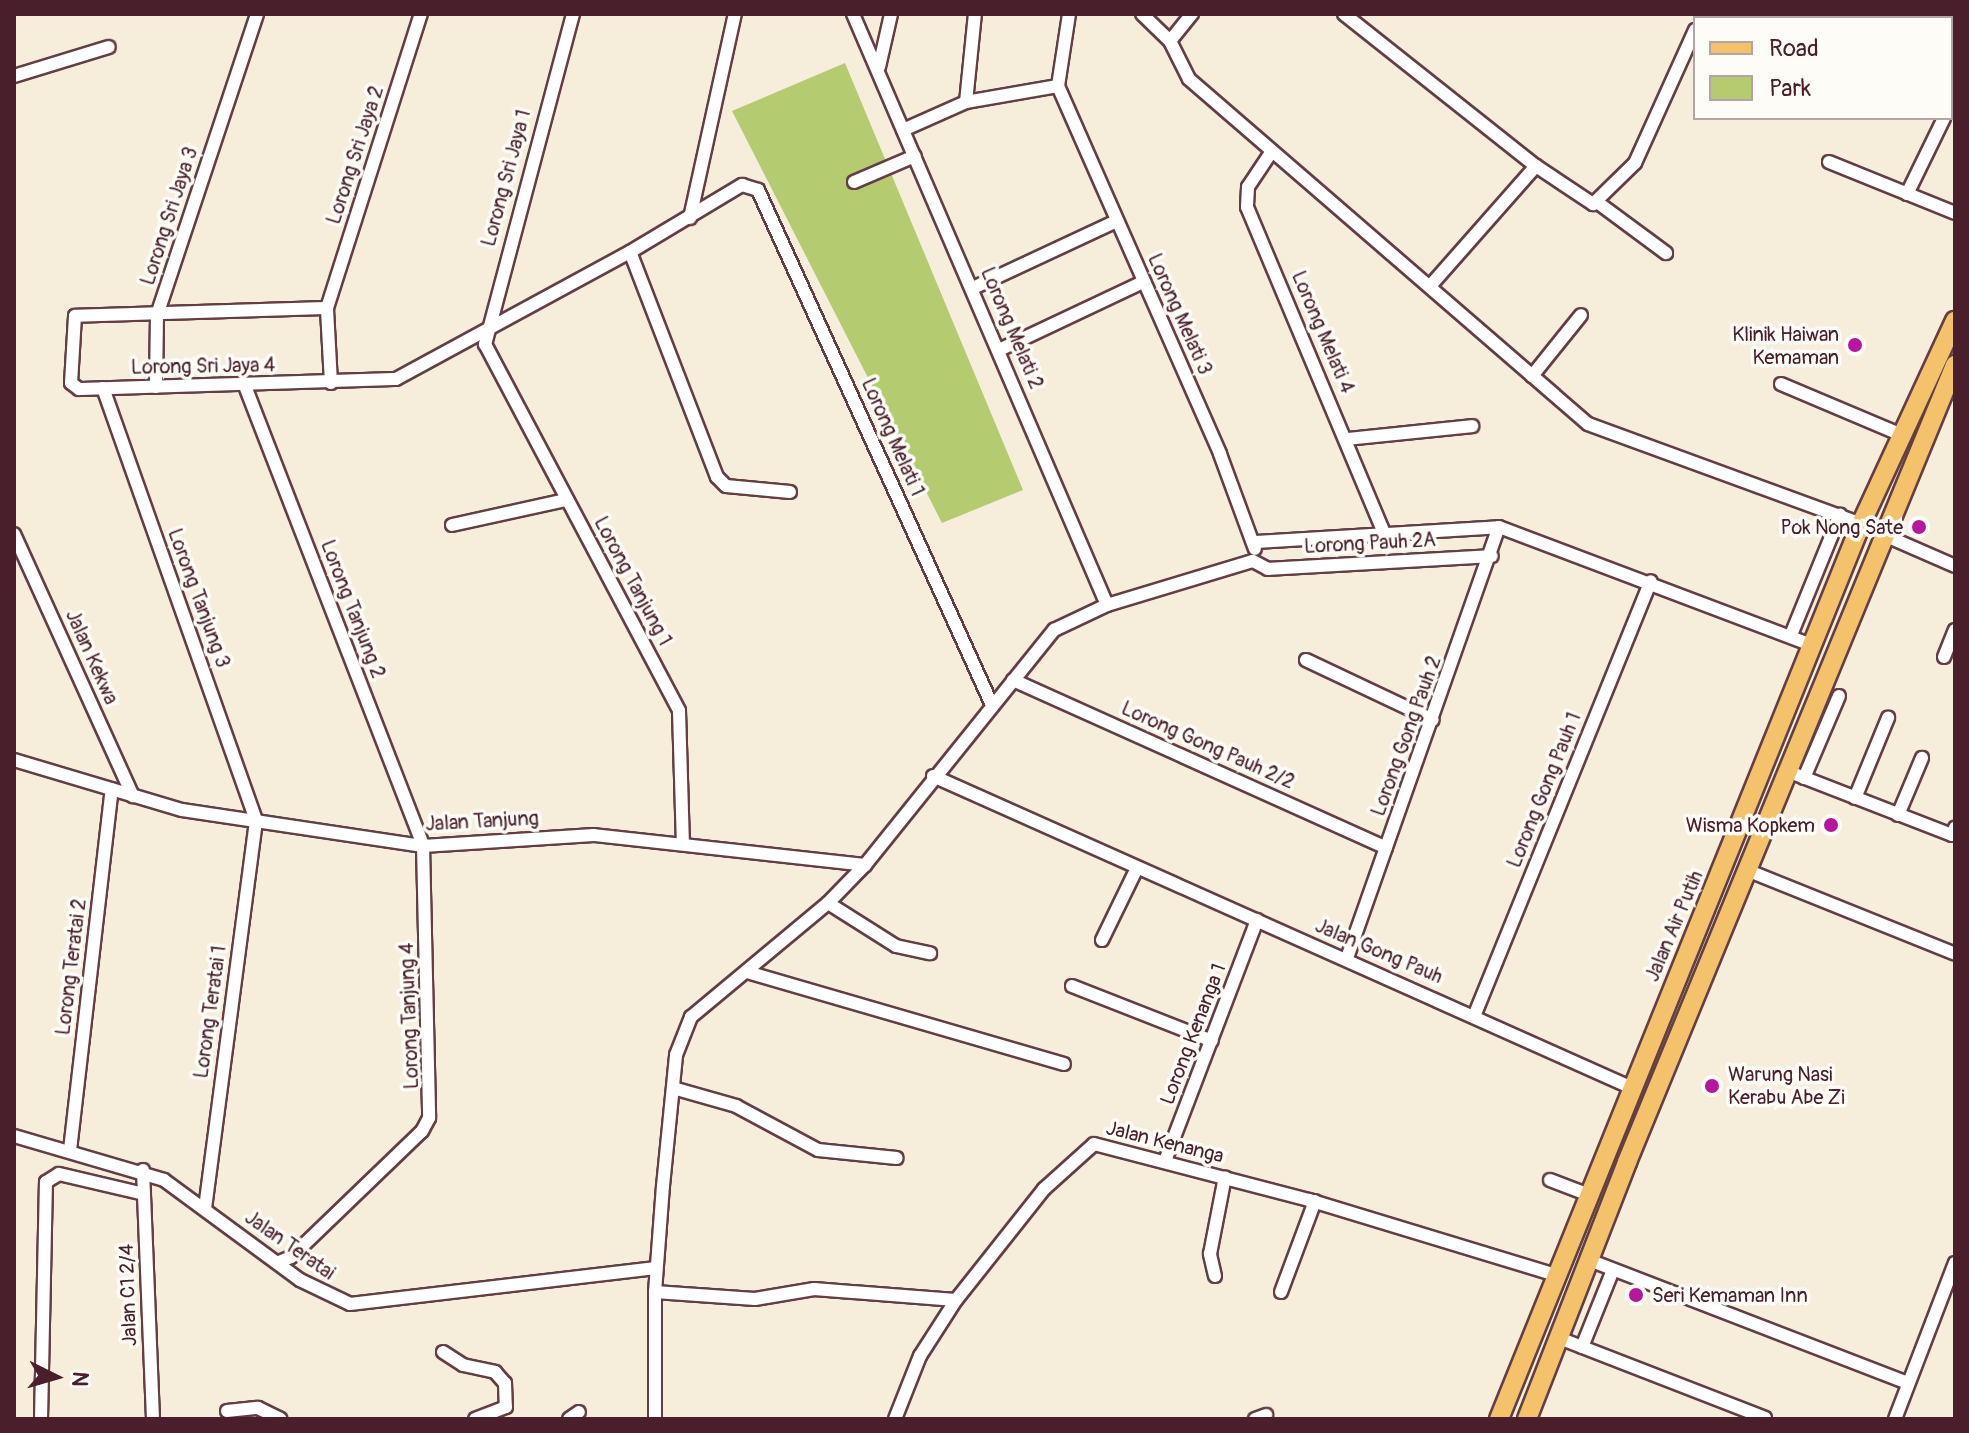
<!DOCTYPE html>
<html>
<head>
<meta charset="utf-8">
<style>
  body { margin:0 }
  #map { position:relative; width:1969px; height:1433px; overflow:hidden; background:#f7eddb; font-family:Pangolin,sans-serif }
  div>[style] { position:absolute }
  .green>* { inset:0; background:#b4cb6f }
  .roads { filter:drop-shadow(2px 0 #643e45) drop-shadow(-2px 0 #643e45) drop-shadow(0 2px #643e45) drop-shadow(0 -2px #643e45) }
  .street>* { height:12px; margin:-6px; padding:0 6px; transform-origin:6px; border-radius:6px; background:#fff }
  .primary>* { height:18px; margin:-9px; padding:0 9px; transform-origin:9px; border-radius:9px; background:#f3c26a }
  .dots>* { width:22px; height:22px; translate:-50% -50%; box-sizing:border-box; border:4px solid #fdfcf7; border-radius:50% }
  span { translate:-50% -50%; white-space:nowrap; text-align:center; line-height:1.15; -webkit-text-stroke:7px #fdfcf7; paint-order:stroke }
  .street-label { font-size:20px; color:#4a1f2b }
  .poi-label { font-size:20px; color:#4a1f2b }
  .right { translate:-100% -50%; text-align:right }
  .left { translate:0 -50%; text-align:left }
  .frame { position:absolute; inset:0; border:16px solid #4a1f2b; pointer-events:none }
  .legend { position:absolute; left:1693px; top:16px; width:260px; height:104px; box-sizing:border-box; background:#fdfcf7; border:2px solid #b5a4a5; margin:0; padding:10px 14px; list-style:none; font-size:24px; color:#4a1f2b }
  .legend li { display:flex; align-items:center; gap:16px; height:40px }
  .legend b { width:40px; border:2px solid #b5a4a5 }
  .north { position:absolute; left:16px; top:1337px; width:80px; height:80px; -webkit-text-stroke:6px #fdfcf7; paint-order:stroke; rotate:95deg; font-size:22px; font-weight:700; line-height:32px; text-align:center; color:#4a1f2b }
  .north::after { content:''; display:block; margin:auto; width:28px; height:36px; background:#4a1f2b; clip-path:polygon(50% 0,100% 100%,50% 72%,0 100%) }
</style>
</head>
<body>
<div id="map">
  <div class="green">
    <i style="clip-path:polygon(845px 63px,1023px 490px,942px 523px,732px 111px)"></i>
  </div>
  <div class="roads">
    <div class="street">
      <i style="left:573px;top:14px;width:342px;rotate:104.9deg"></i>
      <i style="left:485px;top:344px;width:415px;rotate:62.1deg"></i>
      <i style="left:679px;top:711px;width:132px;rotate:88.3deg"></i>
      <i style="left:853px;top:14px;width:643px;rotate:66.74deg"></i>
      <i style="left:1142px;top:14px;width:39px;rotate:44deg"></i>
      <i style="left:1170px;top:41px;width:42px;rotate:63.4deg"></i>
      <i style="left:1189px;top:79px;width:527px;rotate:40.85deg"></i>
      <i style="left:1588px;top:424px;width:291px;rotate:20.1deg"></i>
      <i style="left:1344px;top:14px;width:245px;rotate:38.4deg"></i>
      <i style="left:1536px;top:166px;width:69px;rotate:33.7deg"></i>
      <i style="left:1593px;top:204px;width:59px;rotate:-44.3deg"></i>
      <i style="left:1635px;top:163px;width:146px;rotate:-65.7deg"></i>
      <i style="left:1701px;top:18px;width:4px;rotate:-76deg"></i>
      <i style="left:1170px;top:41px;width:35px;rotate:-51deg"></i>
      <i style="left:879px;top:67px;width:54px;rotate:-77.2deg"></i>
      <i style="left:14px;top:76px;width:99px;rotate:-17deg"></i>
      <i style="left:1058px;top:86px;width:402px;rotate:66.2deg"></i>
      <i style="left:1220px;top:454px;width:101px;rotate:69.8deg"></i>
      <i style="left:1058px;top:86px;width:73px;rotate:-81.3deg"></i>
      <i style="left:966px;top:102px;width:88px;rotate:-84.2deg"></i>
      <i style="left:903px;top:130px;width:69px;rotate:-24deg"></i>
      <i style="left:966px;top:102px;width:93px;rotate:-9.9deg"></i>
      <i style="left:1272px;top:151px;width:43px;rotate:123.7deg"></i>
      <i style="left:1248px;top:187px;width:20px;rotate:93deg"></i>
      <i style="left:1247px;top:207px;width:354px;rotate:67.2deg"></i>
      <i style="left:1829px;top:162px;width:136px;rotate:22deg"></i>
      <i style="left:854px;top:182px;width:66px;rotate:-23.1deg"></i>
      <i style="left:1907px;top:194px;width:85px;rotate:-64deg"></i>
      <i style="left:1597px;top:202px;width:86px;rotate:36.5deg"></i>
      <i style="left:690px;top:218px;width:209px;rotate:-77.6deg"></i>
      <i style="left:1431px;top:285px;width:159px;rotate:-48.6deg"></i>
      <i style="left:973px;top:288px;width:159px;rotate:-25deg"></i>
      <i style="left:327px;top:308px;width:252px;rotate:178.2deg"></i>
      <i style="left:75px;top:316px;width:67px;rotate:93.4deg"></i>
      <i style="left:71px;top:383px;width:10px;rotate:37deg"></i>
      <i style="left:79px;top:389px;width:317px;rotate:-1.8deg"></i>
      <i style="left:396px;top:379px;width:266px;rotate:-28.5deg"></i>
      <i style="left:999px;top:350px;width:159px;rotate:-25.3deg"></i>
      <i style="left:1532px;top:376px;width:78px;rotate:-51.2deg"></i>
      <i style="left:331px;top:383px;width:75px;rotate:-93.1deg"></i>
      <i style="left:327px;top:308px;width:309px;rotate:-72.3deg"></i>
      <i style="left:1781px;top:384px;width:134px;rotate:22.9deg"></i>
      <i style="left:245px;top:386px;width:493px;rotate:68.8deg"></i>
      <i style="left:423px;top:846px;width:272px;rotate:88.7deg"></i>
      <i style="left:429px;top:1118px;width:15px;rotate:118deg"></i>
      <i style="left:422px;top:1131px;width:182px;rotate:136.1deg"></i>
      <i style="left:291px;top:1257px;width:13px;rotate:157deg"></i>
      <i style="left:156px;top:387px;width:72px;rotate:-89.2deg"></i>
      <i style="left:157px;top:315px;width:317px;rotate:-71.6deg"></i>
      <i style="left:103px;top:388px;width:459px;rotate:70.5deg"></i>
      <i style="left:256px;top:821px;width:391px;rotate:97.5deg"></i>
      <i style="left:1347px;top:439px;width:126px;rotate:-5.9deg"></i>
      <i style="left:790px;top:492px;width:64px;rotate:-174.6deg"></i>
      <i style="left:726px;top:486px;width:13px;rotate:-135deg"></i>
      <i style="left:717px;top:477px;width:241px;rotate:-111.1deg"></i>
      <i style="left:630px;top:252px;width:131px;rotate:-30.9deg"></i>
      <i style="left:742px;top:185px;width:17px;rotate:17deg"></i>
      <i style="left:758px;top:190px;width:566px;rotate:65.56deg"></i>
      <i style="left:452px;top:525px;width:117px;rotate:-12.4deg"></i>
      <i style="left:14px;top:534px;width:288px;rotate:65.6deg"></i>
      <i style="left:1884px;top:535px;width:77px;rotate:23.6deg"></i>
      <i style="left:1256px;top:542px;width:243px;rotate:-3.5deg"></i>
      <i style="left:1499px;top:527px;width:335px;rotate:20.7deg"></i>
      <i style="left:1253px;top:561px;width:17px;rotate:28deg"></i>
      <i style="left:1268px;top:569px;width:224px;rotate:-3.3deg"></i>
      <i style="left:1791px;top:635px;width:130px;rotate:-67.8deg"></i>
      <i style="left:1944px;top:657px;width:29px;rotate:-68deg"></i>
      <i style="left:1306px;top:660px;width:140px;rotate:25.3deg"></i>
      <i style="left:1013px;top:680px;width:409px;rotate:24.2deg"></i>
      <i style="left:14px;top:760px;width:175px;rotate:16.6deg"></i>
      <i style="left:182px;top:810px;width:244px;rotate:8.5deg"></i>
      <i style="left:423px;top:846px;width:171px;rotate:-3.7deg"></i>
      <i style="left:594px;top:835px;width:273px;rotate:6.3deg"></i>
      <i style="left:1787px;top:771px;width:177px;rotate:21.2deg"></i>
      <i style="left:1952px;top:835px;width:8px;rotate:-67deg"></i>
      <i style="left:933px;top:776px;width:765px;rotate:24.05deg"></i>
      <i style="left:1804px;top:778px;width:89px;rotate:-66.9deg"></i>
      <i style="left:1855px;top:798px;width:87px;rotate:-67.6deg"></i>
      <i style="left:1898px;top:815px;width:62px;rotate:-67.2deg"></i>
      <i style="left:1749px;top:871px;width:222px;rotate:21.9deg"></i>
      <i style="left:828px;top:903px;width:80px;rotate:32.3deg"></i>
      <i style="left:896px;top:946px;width:35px;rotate:12deg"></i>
      <i style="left:1102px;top:940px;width:80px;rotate:-64.1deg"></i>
      <i style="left:1347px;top:958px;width:457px;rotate:-70.6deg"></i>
      <i style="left:747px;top:972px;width:330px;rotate:16.2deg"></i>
      <i style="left:1072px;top:986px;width:150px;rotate:21.4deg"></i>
      <i style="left:1475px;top:1014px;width:467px;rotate:-67.9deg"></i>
      <i style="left:673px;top:1088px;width:66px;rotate:15.9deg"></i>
      <i style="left:736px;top:1106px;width:93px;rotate:28.2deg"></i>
      <i style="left:818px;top:1150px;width:79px;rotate:5.8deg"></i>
      <i style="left:14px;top:1136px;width:156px;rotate:16.3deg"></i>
      <i style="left:164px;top:1180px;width:169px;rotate:36.3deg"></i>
      <i style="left:300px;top:1280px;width:55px;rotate:25.6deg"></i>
      <i style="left:350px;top:1304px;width:308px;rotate:-6.7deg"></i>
      <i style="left:70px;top:1150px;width:363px;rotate:-83.4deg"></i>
      <i style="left:1165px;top:1161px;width:258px;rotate:-69.1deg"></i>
      <i style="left:143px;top:1170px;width:249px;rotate:87.7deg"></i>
      <i style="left:1550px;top:1180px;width:42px;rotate:21deg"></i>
      <i style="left:1589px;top:1260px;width:342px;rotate:21.1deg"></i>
      <i style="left:1215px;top:1276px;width:23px;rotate:-103deg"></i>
      <i style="left:1210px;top:1254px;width:78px;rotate:-79deg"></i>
      <i style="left:655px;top:1292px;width:100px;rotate:4deg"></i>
      <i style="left:755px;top:1299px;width:60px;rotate:-9.6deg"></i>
      <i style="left:814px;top:1289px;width:142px;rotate:4.4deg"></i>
      <i style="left:1281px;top:1292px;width:97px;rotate:-69.5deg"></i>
      <i style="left:1559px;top:1338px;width:221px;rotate:21.2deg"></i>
      <i style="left:1582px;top:1347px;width:83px;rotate:-68.1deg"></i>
      <i style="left:443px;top:1352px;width:24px;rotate:33deg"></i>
      <i style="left:463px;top:1365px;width:33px;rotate:12deg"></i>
      <i style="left:495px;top:1372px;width:15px;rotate:48deg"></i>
      <i style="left:505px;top:1383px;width:24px;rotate:88deg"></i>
      <i style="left:506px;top:1407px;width:33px;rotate:159deg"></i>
      <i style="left:227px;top:1411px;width:31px;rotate:-6deg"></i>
      <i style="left:258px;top:1408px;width:25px;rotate:26deg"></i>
      <i style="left:41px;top:1419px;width:237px;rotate:-88.8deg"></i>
      <i style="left:46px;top:1182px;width:15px;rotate:-32deg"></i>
      <i style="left:59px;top:1174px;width:87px;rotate:13.2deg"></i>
      <i style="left:569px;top:1419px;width:12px;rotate:-35deg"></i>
      <i style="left:655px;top:1419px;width:127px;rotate:-90deg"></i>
      <i style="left:655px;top:1292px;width:106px;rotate:-85.7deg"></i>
      <i style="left:663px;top:1186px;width:132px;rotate:-84.3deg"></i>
      <i style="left:676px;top:1055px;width:41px;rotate:-68.5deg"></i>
      <i style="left:691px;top:1017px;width:178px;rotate:-39.8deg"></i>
      <i style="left:828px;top:903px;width:53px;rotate:-45.8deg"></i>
      <i style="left:865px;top:865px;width:302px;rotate:-51.2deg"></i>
      <i style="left:1054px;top:630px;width:59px;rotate:-25.3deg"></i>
      <i style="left:1107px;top:605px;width:152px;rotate:-16.8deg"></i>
      <i style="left:895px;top:1419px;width:68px;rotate:-68.4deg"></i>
      <i style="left:920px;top:1356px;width:67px;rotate:-57.3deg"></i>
      <i style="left:956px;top:1300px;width:142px;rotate:-51.6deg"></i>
      <i style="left:1044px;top:1189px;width:67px;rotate:-42deg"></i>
      <i style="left:1094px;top:1144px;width:222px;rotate:14.6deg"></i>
      <i style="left:1309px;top:1200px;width:258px;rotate:16.9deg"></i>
      <i style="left:1255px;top:1419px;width:12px;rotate:-20deg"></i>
      <i style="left:1895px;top:1419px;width:167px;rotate:-69deg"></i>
    </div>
    <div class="primary">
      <i style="left:1499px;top:1419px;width:965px;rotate:-67.98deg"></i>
      <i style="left:1861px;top:524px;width:224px;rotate:-65.2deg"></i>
      <i style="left:1527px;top:1419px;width:276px;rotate:-68.7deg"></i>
      <i style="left:1627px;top:1162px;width:862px;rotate:-67.63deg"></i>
    </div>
  </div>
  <div class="dots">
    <i style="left:1855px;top:345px;background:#b5179e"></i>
    <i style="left:1919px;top:527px;background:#b5179e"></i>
    <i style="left:1831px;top:825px;background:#b5179e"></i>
    <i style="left:1712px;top:1086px;background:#b5179e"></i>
    <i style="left:1636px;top:1295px;background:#b5179e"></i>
  </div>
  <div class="street-label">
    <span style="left:355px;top:155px;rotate:-72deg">Lorong Sri Jaya 2</span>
    <span style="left:506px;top:178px;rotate:-75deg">Lorong Sri Jaya 1</span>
    <span style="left:169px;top:216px;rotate:-72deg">Lorong Sri Jaya 3</span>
    <span style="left:1180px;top:314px;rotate:66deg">Lorong Melati 3</span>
    <span style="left:1012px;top:328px;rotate:67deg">Lorong Melati 2</span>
    <span style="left:1323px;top:332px;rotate:67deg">Lorong Melati 4</span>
    <span style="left:203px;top:366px;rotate:-1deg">Lorong Sri Jaya 4</span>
    <span style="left:893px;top:437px;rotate:66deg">Lorong Melati 1</span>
    <span style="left:1370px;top:543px;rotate:-3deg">Lorong Pauh 2A</span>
    <span style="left:633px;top:581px;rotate:62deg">Lorong Tanjung 1</span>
    <span style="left:199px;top:598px;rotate:70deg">Lorong Tanjung 3</span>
    <span style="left:353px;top:609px;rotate:69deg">Lorong Tanjung 2</span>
    <span style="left:92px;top:657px;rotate:66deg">Jalan Kekwa</span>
    <span style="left:1406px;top:736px;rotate:-70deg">Lorong Gong Pauh 2</span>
    <span style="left:1208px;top:745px;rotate:24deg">Lorong Gong Pauh 2/2</span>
    <span style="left:1544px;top:790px;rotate:-68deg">Lorong Gong Pauh 1</span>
    <span style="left:482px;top:821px;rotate:-3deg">Jalan Tanjung</span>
    <span style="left:1674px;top:926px;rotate:-67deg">Jalan Air Putih</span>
    <span style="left:1379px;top:951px;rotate:23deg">Jalan Gong Pauh</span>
    <span style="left:71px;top:967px;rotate:-83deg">Lorong Teratai 2</span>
    <span style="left:210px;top:1012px;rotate:-82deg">Lorong Teratai 1</span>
    <span style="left:409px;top:1016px;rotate:-92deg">Lorong Tanjung 4</span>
    <span style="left:1193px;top:1034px;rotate:-69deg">Lorong Kenanga 1</span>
    <span style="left:1165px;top:1142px;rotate:14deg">Jalan Kenanga</span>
    <span style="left:290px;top:1245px;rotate:35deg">Jalan Teratai</span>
    <span style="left:128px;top:1295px;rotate:-92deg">Jalan C1 2/4</span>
  </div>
  <div class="poi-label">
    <span class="right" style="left:1839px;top:346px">Klinik Haiwan<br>Kemaman</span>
    <span class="right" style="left:1903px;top:527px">Pok Nong Sate</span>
    <span class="right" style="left:1815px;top:825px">Wisma Kopkem</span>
    <span class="left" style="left:1728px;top:1086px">Warung Nasi<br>Kerabu Abe Zi</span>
    <span class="left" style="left:1652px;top:1295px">Seri Kemaman Inn</span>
  </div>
  <div class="frame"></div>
  <ul class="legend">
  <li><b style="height:10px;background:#f3c26a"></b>Road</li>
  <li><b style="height:22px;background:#b4cb6f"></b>Park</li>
  </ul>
  <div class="north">N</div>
</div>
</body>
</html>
